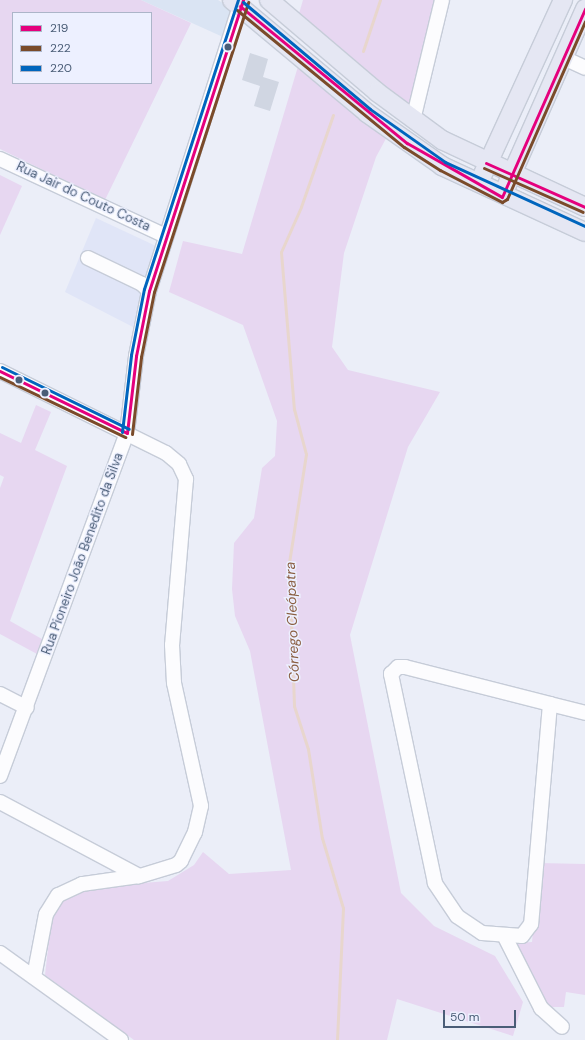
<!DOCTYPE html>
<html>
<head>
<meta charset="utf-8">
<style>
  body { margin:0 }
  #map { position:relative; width:585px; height:1040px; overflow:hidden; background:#ebeef8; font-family:"DM Sans",sans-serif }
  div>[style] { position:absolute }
  .residential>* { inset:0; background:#e0e5f7 }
  .commercial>* { inset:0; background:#dae4f3 }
  .green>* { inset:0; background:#e7d7f1 }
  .stream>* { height:3px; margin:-1.5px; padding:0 1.5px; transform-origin:1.5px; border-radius:1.5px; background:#e8d6cd }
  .building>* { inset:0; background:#d0d6e2 }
  .roads { filter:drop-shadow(1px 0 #c6ccd8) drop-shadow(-1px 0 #c6ccd8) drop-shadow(0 1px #c6ccd8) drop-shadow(0 -1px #c6ccd8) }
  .minor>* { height:14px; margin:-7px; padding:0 7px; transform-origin:7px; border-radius:7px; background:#fcfcfe }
  .major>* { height:18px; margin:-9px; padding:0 9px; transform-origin:9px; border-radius:9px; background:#e5e7f3 }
  .bus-1>* { height:3px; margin:-1.5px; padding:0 1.5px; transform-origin:1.5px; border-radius:1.5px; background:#e5007d }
  .bus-2>* { height:3px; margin:-1.5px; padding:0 1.5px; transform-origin:1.5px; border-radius:1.5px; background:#7a4b2a }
  .bus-3>* { height:3px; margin:-1.5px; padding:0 1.5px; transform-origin:1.5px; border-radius:1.5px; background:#0065bd }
  .dots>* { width:11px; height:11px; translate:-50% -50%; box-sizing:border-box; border:2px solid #edf0ff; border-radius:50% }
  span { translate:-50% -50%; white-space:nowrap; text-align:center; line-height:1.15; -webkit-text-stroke:3px #edf0ff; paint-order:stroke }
  .street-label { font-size:13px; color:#4a5d77 }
  .water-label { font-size:14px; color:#8b5f43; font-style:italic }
  .legend { position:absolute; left:12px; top:12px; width:140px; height:72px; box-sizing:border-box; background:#edf0ff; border:1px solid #acb5c9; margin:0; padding:5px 7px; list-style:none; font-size:12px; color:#4a5d77 }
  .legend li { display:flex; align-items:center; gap:8px; height:20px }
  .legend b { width:20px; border:1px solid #acb5c9 }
  .scale { position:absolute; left:443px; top:1010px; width:73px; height:18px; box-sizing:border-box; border:2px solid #4a5d77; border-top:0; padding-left:5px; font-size:12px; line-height:14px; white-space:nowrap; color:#4a5d77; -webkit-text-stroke:3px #edf0ff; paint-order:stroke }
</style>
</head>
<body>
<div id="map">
  <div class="residential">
    <i style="clip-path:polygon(96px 218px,156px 246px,133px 327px,65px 292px)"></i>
  </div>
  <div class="commercial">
    <i style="clip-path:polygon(141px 0,218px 0,232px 9px,223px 37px)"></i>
  </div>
  <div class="green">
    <i style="clip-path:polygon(evenodd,0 0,141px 0,191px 23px,105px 200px,0 149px,0 0,13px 13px,151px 13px,151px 83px,13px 83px,13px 13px)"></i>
    <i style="clip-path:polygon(303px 0,438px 0,421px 80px,408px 107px,298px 17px)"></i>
    <i style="clip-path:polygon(299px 63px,389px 133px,376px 157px,344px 253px,332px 347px,348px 370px,440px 392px,408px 447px,350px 635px,401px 893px,434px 926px,495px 956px,523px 1002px,513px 1036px,397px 999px,387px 1040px,134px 1040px,45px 975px,52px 914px,62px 896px,80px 888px,168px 881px,194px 865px,203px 852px,229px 874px,291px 870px,250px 651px,235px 616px,232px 589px,234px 543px,254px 518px,262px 468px,275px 456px,277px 421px,243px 325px,169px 292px,183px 241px,242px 254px)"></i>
    <i style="clip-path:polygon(0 175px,22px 186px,0 235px)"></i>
    <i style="clip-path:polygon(36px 405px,51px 412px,35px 450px,67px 466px,10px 621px,42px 639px,37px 654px,0 634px,0 488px,4px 477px,0 475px,0 433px,21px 443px)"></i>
    <i style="clip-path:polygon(539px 863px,585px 864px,585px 995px,566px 992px,564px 1007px,550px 1007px,537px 991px,515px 943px,532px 942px)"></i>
  </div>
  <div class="stream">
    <i style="left:363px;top:51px;width:54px;rotate:-71.6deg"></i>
    <i style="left:333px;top:115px;width:97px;rotate:109.2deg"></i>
    <i style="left:301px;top:207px;width:49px;rotate:114deg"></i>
    <i style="left:281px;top:252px;width:158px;rotate:85.3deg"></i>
    <i style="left:294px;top:409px;width:47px;rotate:75.1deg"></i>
    <i style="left:306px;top:454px;width:109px;rotate:98.9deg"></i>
    <i style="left:289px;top:562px;width:144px;rotate:88deg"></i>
    <i style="left:294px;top:706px;width:45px;rotate:72deg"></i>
    <i style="left:308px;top:749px;width:90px;rotate:81.1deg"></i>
    <i style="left:322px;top:838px;width:73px;rotate:73.3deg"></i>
    <i style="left:343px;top:908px;width:132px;rotate:92.6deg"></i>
  </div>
  <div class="building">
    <i style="clip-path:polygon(250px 53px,268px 59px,263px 77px,279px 82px,270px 111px,254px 106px,260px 86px,242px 80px)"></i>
  </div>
  <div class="roads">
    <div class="minor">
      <i style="left:564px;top:58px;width:23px;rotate:25deg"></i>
      <i style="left:413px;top:120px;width:123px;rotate:-76.4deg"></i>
      <i style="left:0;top:159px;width:183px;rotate:24.9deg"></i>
      <i style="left:88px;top:258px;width:60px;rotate:25.7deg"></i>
      <i style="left:142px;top:284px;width:10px;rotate:45deg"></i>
      <i style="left:0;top:371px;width:185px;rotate:26.3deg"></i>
      <i style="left:166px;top:453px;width:17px;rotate:40deg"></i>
      <i style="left:179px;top:464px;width:17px;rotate:65deg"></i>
      <i style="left:186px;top:479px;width:167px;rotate:94.8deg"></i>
      <i style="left:172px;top:645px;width:38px;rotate:87deg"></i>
      <i style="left:174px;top:683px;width:126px;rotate:77.6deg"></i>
      <i style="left:201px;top:806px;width:27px;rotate:103deg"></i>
      <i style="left:195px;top:832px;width:32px;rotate:116deg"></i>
      <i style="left:181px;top:861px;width:6px;rotate:141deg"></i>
      <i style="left:176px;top:865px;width:39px;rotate:163deg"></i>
      <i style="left:139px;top:876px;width:58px;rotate:172deg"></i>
      <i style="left:82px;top:884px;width:26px;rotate:155deg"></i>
      <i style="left:58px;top:895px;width:22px;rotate:122deg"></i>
      <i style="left:46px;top:914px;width:64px;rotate:100.8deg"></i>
      <i style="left:0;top:694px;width:30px;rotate:27deg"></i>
      <i style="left:550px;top:704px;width:221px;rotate:94.9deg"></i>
      <i style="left:531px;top:924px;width:15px;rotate:127deg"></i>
      <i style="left:522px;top:936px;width:40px;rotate:-175.7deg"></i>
      <i style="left:482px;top:933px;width:30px;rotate:-146deg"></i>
      <i style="left:457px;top:916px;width:40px;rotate:-124deg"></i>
      <i style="left:435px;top:883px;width:214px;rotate:-101.9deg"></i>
      <i style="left:391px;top:674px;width:10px;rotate:-45deg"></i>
      <i style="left:398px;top:667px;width:7px"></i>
      <i style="left:405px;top:667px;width:150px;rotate:14.3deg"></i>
      <i style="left:550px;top:704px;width:36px;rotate:14deg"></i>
      <i style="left:0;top:776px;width:366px;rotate:-69.7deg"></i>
      <i style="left:127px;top:433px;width:78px;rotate:-83.3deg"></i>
      <i style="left:136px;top:356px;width:66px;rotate:-78.7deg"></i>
      <i style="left:149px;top:291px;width:299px;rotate:-72.3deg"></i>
      <i style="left:0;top:802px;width:157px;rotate:28deg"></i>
      <i style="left:505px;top:937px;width:80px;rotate:63.1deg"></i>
      <i style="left:541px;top:1008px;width:28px;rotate:42deg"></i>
      <i style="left:0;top:953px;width:149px;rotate:35.7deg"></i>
    </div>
    <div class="major">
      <i style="left:232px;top:0;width:176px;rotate:39.9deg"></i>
      <i style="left:367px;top:113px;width:92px;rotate:35.2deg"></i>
      <i style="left:442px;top:166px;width:157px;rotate:24.8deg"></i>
      <i style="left:269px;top:0;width:142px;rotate:40.4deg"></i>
      <i style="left:377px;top:92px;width:81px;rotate:36.4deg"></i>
      <i style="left:442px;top:140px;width:158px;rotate:25.1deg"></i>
      <i style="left:483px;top:174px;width:192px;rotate:-65.3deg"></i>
      <i style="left:507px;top:185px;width:193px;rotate:-66.1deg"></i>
    </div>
  </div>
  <div class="bus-1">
    <i style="left:240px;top:6px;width:216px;rotate:39.4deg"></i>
    <i style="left:407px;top:143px;width:109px;rotate:29.6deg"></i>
    <i style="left:502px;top:197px;width:206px;rotate:-66.2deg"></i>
    <i style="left:486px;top:163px;width:108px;rotate:24deg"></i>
    <i style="left:0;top:371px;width:141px;rotate:26deg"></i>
    <i style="left:127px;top:433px;width:78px;rotate:-83.3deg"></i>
    <i style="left:136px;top:356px;width:66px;rotate:-78.7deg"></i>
    <i style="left:149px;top:291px;width:306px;rotate:-72.1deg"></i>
  </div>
  <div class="bus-2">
    <i style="left:237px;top:10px;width:216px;rotate:39.4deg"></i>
    <i style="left:404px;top:147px;width:43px;rotate:32.6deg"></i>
    <i style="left:440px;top:170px;width:70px;rotate:27.3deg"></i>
    <i style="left:502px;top:202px;width:6px;rotate:-31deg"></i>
    <i style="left:507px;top:199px;width:194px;rotate:-66.3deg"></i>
    <i style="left:484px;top:168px;width:108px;rotate:24deg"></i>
    <i style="left:0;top:377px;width:139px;rotate:25.6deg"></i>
    <i style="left:132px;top:434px;width:78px;rotate:-83.3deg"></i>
    <i style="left:141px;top:357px;width:66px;rotate:-78.7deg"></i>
    <i style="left:154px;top:292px;width:305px;rotate:-72deg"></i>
  </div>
  <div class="bus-3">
    <i style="left:243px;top:2px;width:166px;rotate:40.1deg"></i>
    <i style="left:370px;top:109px;width:92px;rotate:35.2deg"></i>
    <i style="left:445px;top:162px;width:154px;rotate:24.6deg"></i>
    <i style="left:2px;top:367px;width:141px;rotate:26deg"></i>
    <i style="left:122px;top:432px;width:78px;rotate:-83.3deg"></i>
    <i style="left:131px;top:355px;width:67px;rotate:-78.9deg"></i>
    <i style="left:144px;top:289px;width:304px;rotate:-72deg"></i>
  </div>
  <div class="dots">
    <i style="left:228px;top:47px;background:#4a5d77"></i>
    <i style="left:19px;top:380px;background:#4a5d77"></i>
    <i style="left:45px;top:393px;background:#4a5d77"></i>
  </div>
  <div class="street-label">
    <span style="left:83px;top:197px;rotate:25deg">Rua Jair do Couto Costa</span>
    <span style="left:83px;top:554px;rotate:-70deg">Rua Pioneiro João Benedito da Silva</span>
  </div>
  <div class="water-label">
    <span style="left:292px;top:622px;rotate:-92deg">Córrego Cleópatra</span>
  </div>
  <ul class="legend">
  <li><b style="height:5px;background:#e5007d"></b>219</li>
  <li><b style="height:5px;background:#7a4b2a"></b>222</li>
  <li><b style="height:5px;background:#0065bd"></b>220</li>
  </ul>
  <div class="scale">50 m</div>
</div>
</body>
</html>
